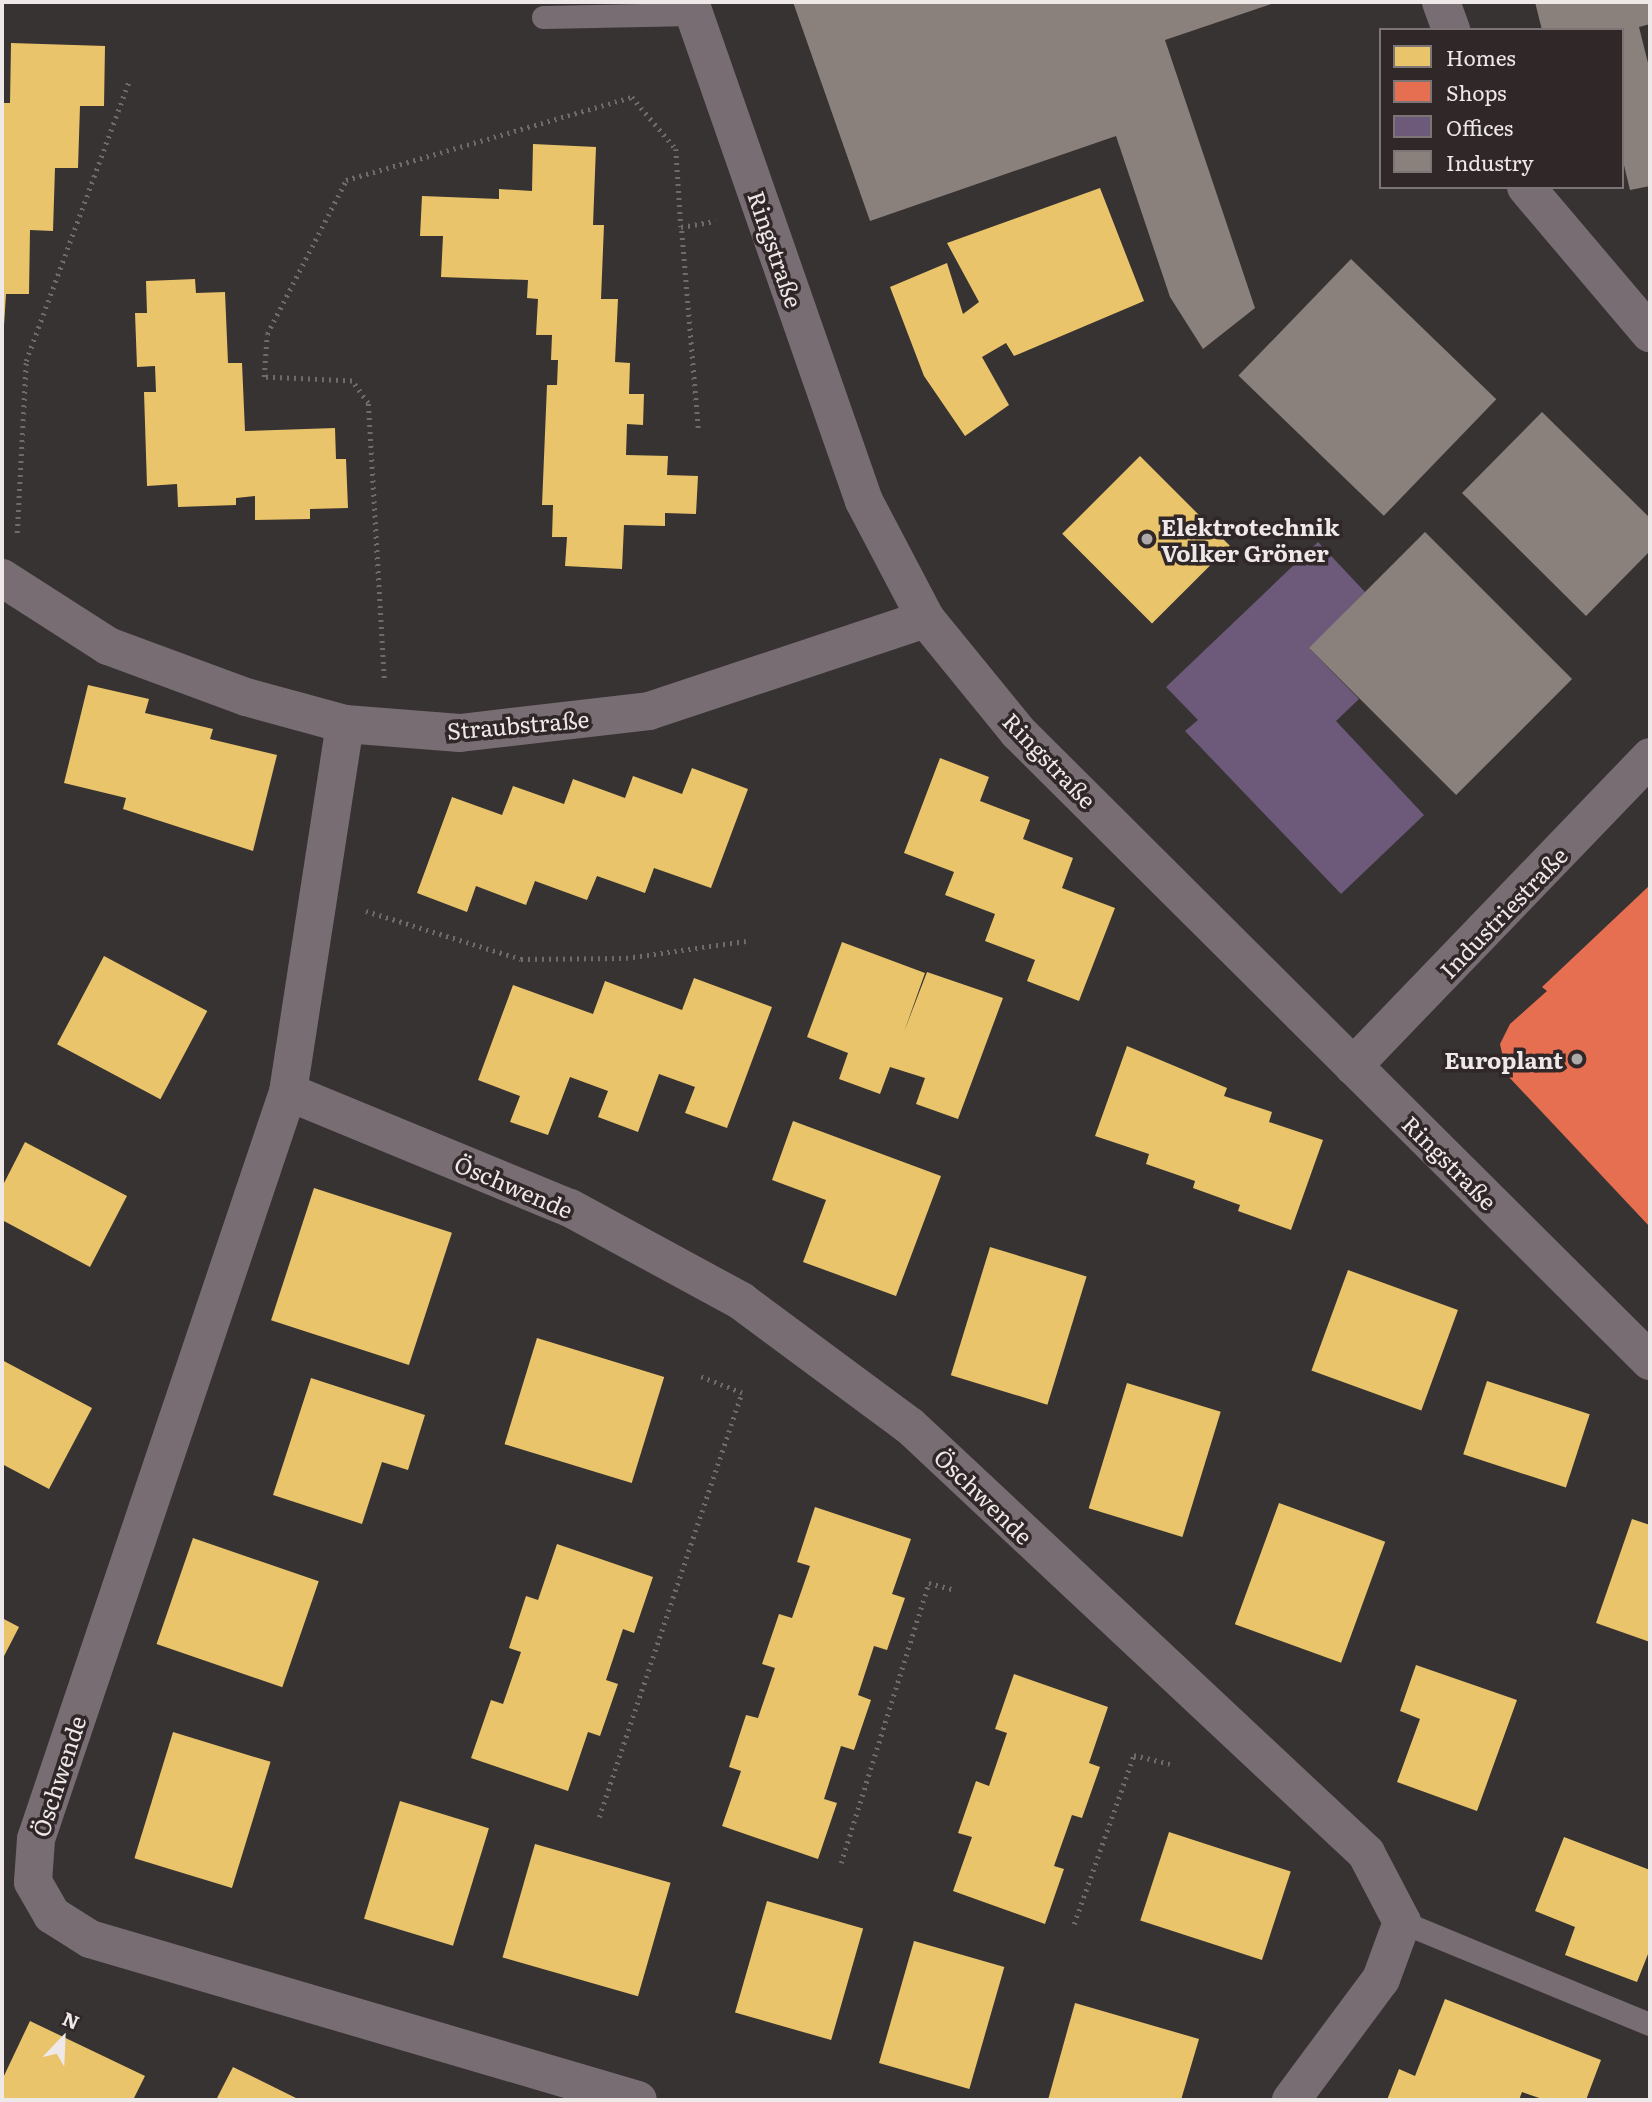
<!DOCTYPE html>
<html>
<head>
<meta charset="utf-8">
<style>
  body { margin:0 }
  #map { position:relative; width:1652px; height:2102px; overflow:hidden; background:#383333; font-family:Literata,serif }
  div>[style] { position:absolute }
  .homes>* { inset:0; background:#e9c46a; transform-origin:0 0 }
  .shops>* { inset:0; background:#e76f51 }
  .offices>* { inset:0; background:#6d597a }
  .industry>* { inset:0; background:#8a817c; transform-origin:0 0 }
  .path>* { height:4.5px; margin-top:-2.25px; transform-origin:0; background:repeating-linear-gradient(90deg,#71696d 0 2px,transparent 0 7px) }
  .lane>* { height:23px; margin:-11.5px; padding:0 11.5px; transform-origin:11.5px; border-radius:11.5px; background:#796d74 }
  .street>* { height:38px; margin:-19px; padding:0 19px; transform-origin:19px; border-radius:19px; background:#796d74 }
  .dots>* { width:19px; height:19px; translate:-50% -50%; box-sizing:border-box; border:4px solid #302728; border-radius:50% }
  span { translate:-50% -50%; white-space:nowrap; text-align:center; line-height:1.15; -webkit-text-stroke:7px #302728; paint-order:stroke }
  .street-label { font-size:23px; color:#eee8e9 }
  .poi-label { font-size:23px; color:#eee8e9; font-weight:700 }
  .left { translate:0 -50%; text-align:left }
  .right { translate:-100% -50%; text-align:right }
  .frame { position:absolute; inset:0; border:4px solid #eee8e9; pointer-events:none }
  .legend { position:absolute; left:1379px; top:28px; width:245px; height:161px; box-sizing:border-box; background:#302728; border:2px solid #7c7475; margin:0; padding:9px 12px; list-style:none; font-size:21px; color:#eee8e9 }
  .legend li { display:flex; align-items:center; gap:14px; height:35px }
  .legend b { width:35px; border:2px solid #7c7475 }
  .north { position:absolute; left:28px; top:2004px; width:70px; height:70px; -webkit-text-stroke:5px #302728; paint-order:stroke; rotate:23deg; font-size:19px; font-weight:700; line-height:28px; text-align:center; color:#eee8e9 }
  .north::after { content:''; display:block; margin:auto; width:24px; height:32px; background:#eee8e9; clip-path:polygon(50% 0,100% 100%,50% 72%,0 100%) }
</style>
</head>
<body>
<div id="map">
  <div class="homes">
    <i style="clip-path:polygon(11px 43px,105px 46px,104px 106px,80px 106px,78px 168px,55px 168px,53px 231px,30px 230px,29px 294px,6px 294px,2px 357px,2px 103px,10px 103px)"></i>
    <i style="clip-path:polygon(533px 144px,596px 147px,593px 225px,604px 225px,601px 299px,618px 299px,615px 362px,630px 363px,629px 394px,644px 394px,643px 425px,627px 424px,626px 455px,668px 456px,667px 475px,698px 476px,696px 514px,665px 513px,665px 526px,624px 525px,622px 569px,565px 566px,567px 537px,552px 537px,553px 505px,542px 505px,547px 385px,557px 385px,558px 360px,551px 360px,552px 335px,536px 335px,538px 299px,527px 298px,528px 280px,441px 277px,443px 236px,420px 236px,422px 196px,499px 199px,499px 189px,532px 191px)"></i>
    <i style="clip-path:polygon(1100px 188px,1144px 301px,1014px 356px,1006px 343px,982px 357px,1009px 405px,965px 436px,924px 376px,890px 287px,947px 263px,963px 314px,979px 302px,947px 243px)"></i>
    <i style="clip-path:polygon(195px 279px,196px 293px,225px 292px,228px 363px,242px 363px,245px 431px,335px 428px,336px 459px,346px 459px,348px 508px,310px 509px,310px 519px,255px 520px,255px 496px,236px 498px,236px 505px,178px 507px,177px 484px,147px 486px,144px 392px,156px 392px,155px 366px,137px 367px,135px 313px,147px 313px,146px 281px)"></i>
    <i style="left:1140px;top:456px;width:127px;height:110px;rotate:45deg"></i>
    <i style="clip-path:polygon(88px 685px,149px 699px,145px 713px,213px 729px,210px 739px,277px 755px,253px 851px,123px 809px,126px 798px,64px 783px)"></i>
    <i style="clip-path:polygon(940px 758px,989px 777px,980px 801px,1030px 820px,1023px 839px,1073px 858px,1062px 888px,1115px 908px,1079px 1001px,1027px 981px,1035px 960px,985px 941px,995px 914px,945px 895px,954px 872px,904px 853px)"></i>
    <i style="clip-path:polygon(692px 768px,748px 789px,711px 888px,654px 868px,645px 893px,597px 876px,587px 900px,535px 881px,526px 905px,476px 886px,467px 912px,417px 893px,452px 797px,502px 815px,513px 786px,564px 804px,573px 779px,625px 798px,633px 776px,682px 794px)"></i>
    <i style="clip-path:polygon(842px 942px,925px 973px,904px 1032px,927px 972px,1003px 998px,958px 1119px,916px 1104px,925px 1078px,890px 1067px,880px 1094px,839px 1079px,848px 1053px,807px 1037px)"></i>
    <i style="left:104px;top:956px;width:117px;height:100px;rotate:28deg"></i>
    <i style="clip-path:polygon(694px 978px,772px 1007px,727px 1128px,685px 1113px,695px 1087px,659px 1074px,638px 1132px,598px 1117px,608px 1091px,570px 1077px,548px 1135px,510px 1122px,520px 1096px,478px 1080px,513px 985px,593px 1014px,605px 981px,682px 1010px)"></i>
    <i style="clip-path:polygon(1127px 1046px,1227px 1088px,1224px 1096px,1272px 1112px,1269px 1122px,1323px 1140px,1291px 1230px,1238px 1211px,1240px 1205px,1193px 1188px,1195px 1181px,1146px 1164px,1149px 1154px,1095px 1136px)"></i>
    <i style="clip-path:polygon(793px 1121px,941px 1176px,896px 1296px,803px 1262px,826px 1200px,772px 1180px)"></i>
    <i style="clip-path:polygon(25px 1142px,127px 1196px,90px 1267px,2px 1220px,2px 1187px)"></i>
    <i style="left:314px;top:1188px;width:145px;height:139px;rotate:18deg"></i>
    <i style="left:990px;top:1247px;width:101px;height:134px;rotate:17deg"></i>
    <i style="left:1348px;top:1270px;width:117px;height:107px;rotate:20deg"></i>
    <i style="left:537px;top:1338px;width:133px;height:111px;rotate:17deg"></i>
    <i style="clip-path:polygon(2px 1360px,92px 1408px,49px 1489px,2px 1464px)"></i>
    <i style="clip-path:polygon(311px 1378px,425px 1415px,408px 1470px,382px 1462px,362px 1524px,273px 1495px)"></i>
    <i style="left:1487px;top:1381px;width:108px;height:77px;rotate:18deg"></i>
    <i style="left:1127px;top:1383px;width:98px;height:131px;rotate:17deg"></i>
    <i style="left:1279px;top:1503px;width:113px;height:129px;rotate:20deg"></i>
    <i style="clip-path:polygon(815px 1507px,911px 1539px,892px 1594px,905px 1598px,887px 1650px,874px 1646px,858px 1695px,871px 1700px,854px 1750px,841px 1746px,824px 1799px,837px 1803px,818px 1859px,722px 1826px,741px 1771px,729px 1767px,746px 1715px,758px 1718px,775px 1668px,762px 1664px,779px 1614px,792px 1618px,810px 1566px,797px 1562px)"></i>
    <i style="clip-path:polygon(1632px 1519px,1650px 1525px,1650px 1642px,1596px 1623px)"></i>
    <i style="left:193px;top:1538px;width:133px;height:112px;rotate:19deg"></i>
    <i style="clip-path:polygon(557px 1544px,653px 1577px,634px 1633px,623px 1629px,606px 1680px,618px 1684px,600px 1736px,588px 1732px,568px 1791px,471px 1758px,491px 1700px,503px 1704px,521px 1652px,509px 1648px,526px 1596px,538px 1600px)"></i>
    <i style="clip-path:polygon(2px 1618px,19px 1627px,2px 1660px)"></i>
    <i style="clip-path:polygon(1416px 1665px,1517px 1700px,1477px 1811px,1397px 1782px,1420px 1719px,1400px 1711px)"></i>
    <i style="clip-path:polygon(1014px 1674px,1108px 1707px,1089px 1763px,1100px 1767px,1082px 1818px,1072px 1815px,1054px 1866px,1064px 1869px,1045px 1924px,953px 1891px,972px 1837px,958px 1833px,976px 1781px,989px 1786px,1007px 1733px,995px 1729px)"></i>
    <i style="left:173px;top:1732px;width:102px;height:132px;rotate:17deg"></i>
    <i style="left:400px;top:1801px;width:93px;height:123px;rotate:17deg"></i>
    <i style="left:1169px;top:1832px;width:128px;height:93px;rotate:18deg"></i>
    <i style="clip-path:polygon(1564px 1837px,1650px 1870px,1650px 1949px,1637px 1982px,1565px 1955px,1575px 1927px,1535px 1911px)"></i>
    <i style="left:535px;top:1844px;width:141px;height:118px;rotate:16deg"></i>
    <i style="left:767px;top:1901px;width:100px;height:116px;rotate:16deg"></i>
    <i style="left:914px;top:1941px;width:94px;height:127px;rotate:16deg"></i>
    <i style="clip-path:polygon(1445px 1999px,1601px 2060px,1586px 2100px,1545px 2100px,1522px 2092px,1519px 2100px,1387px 2100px,1399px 2069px,1415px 2076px)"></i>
    <i style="clip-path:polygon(1075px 2003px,1199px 2039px,1181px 2100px,1048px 2100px)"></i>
    <i style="clip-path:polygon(30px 2021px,145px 2076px,133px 2100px,2px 2100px,2px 2080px)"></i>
    <i style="clip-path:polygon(233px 2067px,300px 2100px,216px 2100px)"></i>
  </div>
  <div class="shops">
    <i style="clip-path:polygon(1650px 885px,1650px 1227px,1507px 1075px,1500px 1044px,1510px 1024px,1547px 991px,1542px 987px)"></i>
  </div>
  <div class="offices">
    <i style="clip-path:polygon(1318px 542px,1365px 592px,1310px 649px,1359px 699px,1336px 721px,1424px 815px,1341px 894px,1185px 731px,1198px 720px,1166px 687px)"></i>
  </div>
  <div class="industry">
    <i style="clip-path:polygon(793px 2px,1277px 2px,1165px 40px,1255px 308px,1203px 349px,1170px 297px,1116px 136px,870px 221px)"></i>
    <i style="clip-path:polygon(1535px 2px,1650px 2px,1650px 24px,1639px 27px,1650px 71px,1650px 186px,1630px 190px,1622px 157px,1622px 30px,1542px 30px)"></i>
    <i style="left:1351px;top:259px;width:202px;height:162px;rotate:44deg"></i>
    <i style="clip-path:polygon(1542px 412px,1650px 518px,1650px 551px,1586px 616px,1462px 493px)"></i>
    <i style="left:1425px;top:532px;width:208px;height:164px;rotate:45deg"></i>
  </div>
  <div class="path">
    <i style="left:698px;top:428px;width:202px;rotate:-94.8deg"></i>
    <i style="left:681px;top:227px;width:35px;rotate:-10deg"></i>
    <i style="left:17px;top:533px;width:172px;rotate:-87deg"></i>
    <i style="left:26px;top:361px;width:298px;rotate:-69.8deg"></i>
    <i style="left:384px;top:678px;width:275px;rotate:-93.3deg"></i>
    <i style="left:368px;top:403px;width:27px;rotate:-126deg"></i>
    <i style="left:352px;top:381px;width:88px;rotate:-177.4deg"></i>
    <i style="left:264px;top:377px;width:43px;rotate:-86deg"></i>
    <i style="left:267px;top:334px;width:173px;rotate:-62.8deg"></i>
    <i style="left:346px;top:180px;width:298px;rotate:-16.2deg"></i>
    <i style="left:632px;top:97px;width:68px;rotate:49.8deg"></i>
    <i style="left:676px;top:149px;width:78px;rotate:86.3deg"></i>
    <i style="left:366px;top:911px;width:162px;rotate:17.2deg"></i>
    <i style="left:521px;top:959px;width:105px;rotate:-0.5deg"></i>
    <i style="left:626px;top:958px;width:121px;rotate:-8.1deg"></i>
    <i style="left:599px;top:1817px;width:447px;rotate:-71.4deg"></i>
    <i style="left:742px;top:1393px;width:44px;rotate:-158.7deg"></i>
    <i style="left:841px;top:1863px;width:294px;rotate:-72.6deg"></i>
    <i style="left:929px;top:1583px;width:24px;rotate:15deg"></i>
    <i style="left:1074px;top:1924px;width:179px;rotate:-70.5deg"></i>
    <i style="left:1134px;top:1755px;width:37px;rotate:14deg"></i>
  </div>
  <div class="lane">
    <i style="left:543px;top:17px;width:151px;rotate:-1.1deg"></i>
    <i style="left:1402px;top:1922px;width:268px;rotate:22.4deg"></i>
  </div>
  <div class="street">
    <i style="left:690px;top:2px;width:528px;rotate:70.78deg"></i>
    <i style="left:864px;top:501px;width:133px;rotate:62.3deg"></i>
    <i style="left:926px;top:619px;width:146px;rotate:50.8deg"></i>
    <i style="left:1018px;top:732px;width:892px;rotate:44.86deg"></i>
    <i style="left:1441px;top:2px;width:30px;rotate:70deg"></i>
    <i style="left:1526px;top:187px;width:192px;rotate:49.7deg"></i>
    <i style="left:2px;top:578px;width:126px;rotate:32.7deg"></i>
    <i style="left:108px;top:646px;width:147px;rotate:20.3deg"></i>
    <i style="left:246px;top:697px;width:103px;rotate:15.3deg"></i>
    <i style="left:345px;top:724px;width:115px;rotate:4.5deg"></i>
    <i style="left:460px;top:733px;width:190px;rotate:-6.6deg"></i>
    <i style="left:649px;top:711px;width:292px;rotate:-18.4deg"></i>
    <i style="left:345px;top:724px;width:372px;rotate:98.8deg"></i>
    <i style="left:288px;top:1092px;width:788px;rotate:108.64deg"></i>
    <i style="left:36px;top:1839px;width:43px;rotate:94deg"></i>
    <i style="left:33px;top:1882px;width:38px;rotate:60deg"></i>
    <i style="left:52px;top:1915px;width:45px;rotate:32.3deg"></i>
    <i style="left:90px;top:1939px;width:571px;rotate:16.37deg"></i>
    <i style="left:1353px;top:1066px;width:429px;rotate:-46.1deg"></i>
    <i style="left:288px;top:1092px;width:305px;rotate:22.4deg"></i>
    <i style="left:570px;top:1208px;width:195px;rotate:28.5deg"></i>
    <i style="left:741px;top:1301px;width:210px;rotate:36.5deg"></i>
    <i style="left:910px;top:1426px;width:625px;rotate:43.12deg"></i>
    <i style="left:1366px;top:1853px;width:78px;rotate:62.4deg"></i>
    <i style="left:1402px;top:1922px;width:61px;rotate:110.2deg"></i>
    <i style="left:1381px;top:1979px;width:151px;rotate:126.6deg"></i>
  </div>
  <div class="dots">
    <i style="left:1147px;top:539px;background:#aea9a9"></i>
    <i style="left:1577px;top:1059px;background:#aea9a9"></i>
  </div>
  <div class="street-label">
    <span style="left:776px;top:249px;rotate:71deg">Ringstraße</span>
    <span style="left:518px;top:724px;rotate:-5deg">Straubstraße</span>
    <span style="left:1050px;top:760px;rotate:46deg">Ringstraße</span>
    <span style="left:1503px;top:912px;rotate:-46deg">Industriestraße</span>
    <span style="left:1450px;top:1162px;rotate:45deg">Ringstraße</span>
    <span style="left:514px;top:1186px;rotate:23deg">Öschwende</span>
    <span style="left:984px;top:1496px;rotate:44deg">Öschwende</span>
    <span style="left:58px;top:1776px;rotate:-72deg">Öschwende</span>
  </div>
  <div class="poi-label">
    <span class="left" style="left:1161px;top:539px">Elektrotechnik<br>Volker Gröner</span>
    <span class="right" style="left:1563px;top:1059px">Europlant</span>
  </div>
  <div class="frame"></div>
  <ul class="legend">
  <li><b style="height:19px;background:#e9c46a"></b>Homes</li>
  <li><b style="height:19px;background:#e76f51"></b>Shops</li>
  <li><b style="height:19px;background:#6d597a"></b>Offices</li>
  <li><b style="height:19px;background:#8a817c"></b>Industry</li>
  </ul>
  <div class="north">N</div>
</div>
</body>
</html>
